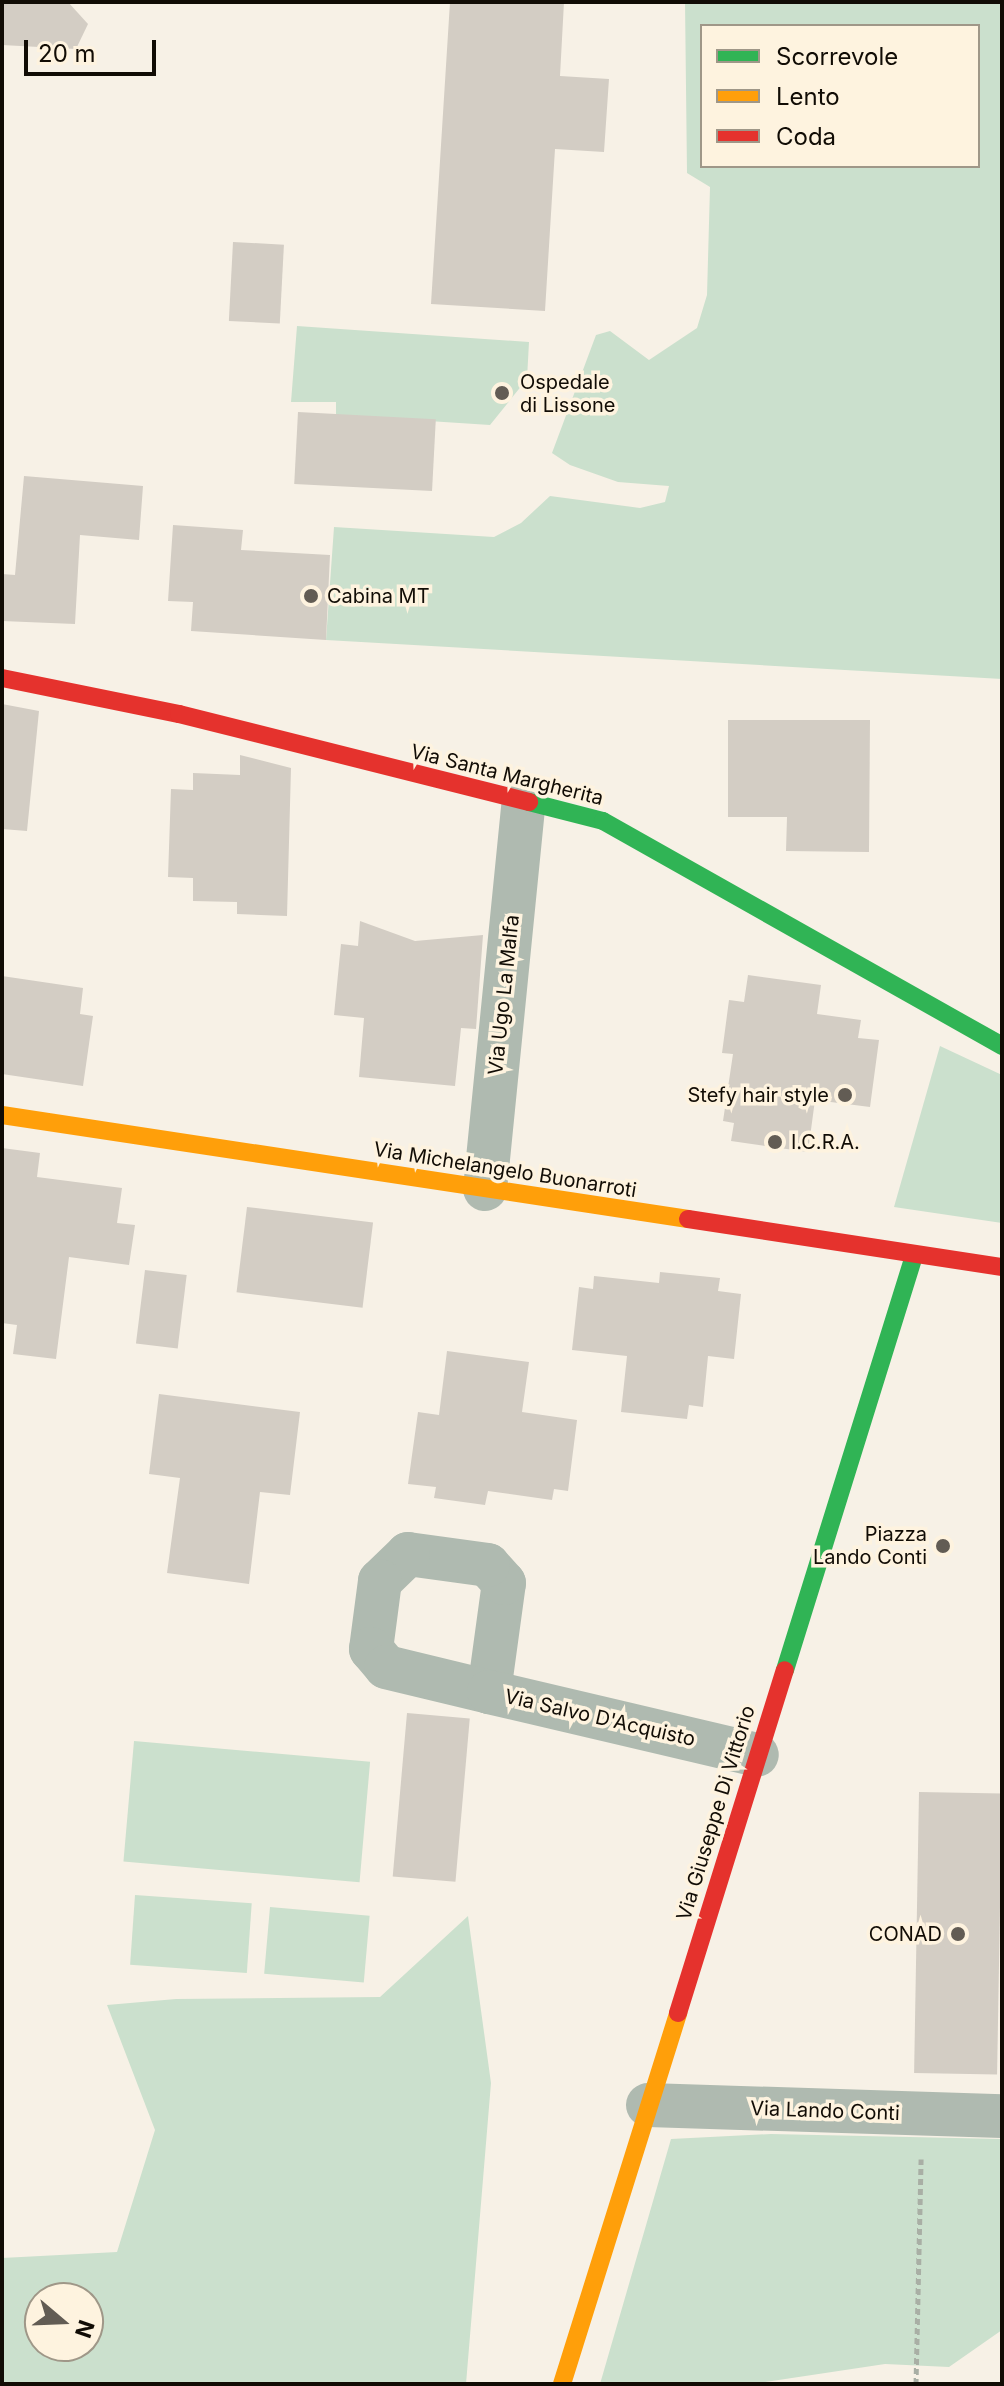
<!DOCTYPE html>
<html>
<head>
<meta charset="utf-8">
<style>
  body { margin:0 }
  #map { position:relative; width:1004px; height:2386px; overflow:hidden; background:#f7f1e6; font-family:Inter,sans-serif }
  div>[style] { position:absolute }
  .green>* { inset:0; background:#cbe0cd; transform-origin:0 0 }
  .building>* { inset:0; background:#d3cdc4; transform-origin:0 0 }
  .path>* { height:5px; margin-top:-2.5px; transform-origin:0; background:repeating-linear-gradient(90deg,#a9afa5 0 6px,transparent 0 10px) }
  .street>* { height:44px; margin:-22px; padding:0 22px; transform-origin:22px; border-radius:22px; background:#afbab0 }
  .fast>* { height:18px; margin:-9px; padding:0 9px; transform-origin:9px; border-radius:9px; background:#30b455 }
  .slow>* { height:18px; margin:-9px; padding:0 9px; transform-origin:9px; border-radius:9px; background:#ff9f0a }
  .jam>* { height:18px; margin:-9px; padding:0 9px; transform-origin:9px; border-radius:9px; background:#e5322d }
  .dots>* { width:22px; height:22px; translate:-50% -50%; box-sizing:border-box; border:4px solid #fef3df; border-radius:50% }
  span { translate:-50% -50%; white-space:nowrap; text-align:center; line-height:1.15; -webkit-text-stroke:7px #fef3df; paint-order:stroke }
  .poi-label { font-size:20px; color:#110c05 }
  .left { translate:0 -50%; text-align:left }
  .right { translate:-100% -50%; text-align:right }
  .street-label { font-size:20px; color:#110c05 }
  .frame { position:absolute; inset:0; border:4px solid #110c05; pointer-events:none }
  .legend { position:absolute; left:700px; top:24px; width:280px; height:144px; box-sizing:border-box; background:#fef3df; border:2px solid #9f9788; margin:0; padding:10px 14px; list-style:none; font-size:24px; color:#110c05 }
  .legend li { display:flex; align-items:center; gap:16px; height:40px }
  .legend b { width:40px; border:2px solid #9f9788 }
  .north { position:absolute; left:24px; top:2282px; width:80px; height:80px; box-sizing:border-box; background:#fef3df; border:2px solid #9f9788; border-radius:50%; rotate:109deg; font-size:22px; font-weight:700; line-height:32px; text-align:center; color:#110c05 }
  .north::after { content:''; display:block; margin:auto; width:28px; height:36px; background:#625c54; clip-path:polygon(50% 0,100% 100%,50% 72%,0 100%) }
  .scale { position:absolute; left:24px; top:40px; width:132px; height:36px; box-sizing:border-box; border:4px solid #110c05; border-top:0; padding-left:10px; font-size:24px; line-height:28px; white-space:nowrap; color:#110c05; -webkit-text-stroke:6px #fef3df; paint-order:stroke }
</style>
</head>
<body>
<div id="map">
  <div class="green">
    <i style="clip-path:polygon(evenodd,685px 2px,1002px 2px,1002px 679px,326px 640px,334px 527px,494px 537px,521px 523px,550px 496px,640px 508px,665px 502px,669px 486px,618px 482px,570px 465px,552px 453px,596px 335px,610px 331px,649px 360px,697px 328px,707px 295px,710px 187px,687px 173px,685px 2px,702px 26px,978px 26px,978px 166px,702px 166px,702px 26px)"></i>
    <i style="clip-path:polygon(297px 326px,529px 342px,527px 379px,490px 425px,336px 415px,336px 402px,291px 402px)"></i>
    <i style="clip-path:polygon(940px 1046px,1002px 1075px,1002px 1223px,894px 1207px)"></i>
    <i style="left:134px;top:1741px;width:237px;height:121px;rotate:5deg"></i>
    <i style="left:135px;top:1895px;width:117px;height:70px;rotate:4deg"></i>
    <i style="left:270px;top:1907px;width:100px;height:67px;rotate:5deg"></i>
    <i style="clip-path:polygon(evenodd,468px 1916px,491px 2083px,466px 2384px,2px 2384px,2px 2258px,117px 2252px,155px 2130px,107px 2005px,176px 1999px,380px 1997px,468px 1916px,40px 2298px,88px 2298px,88px 2346px,40px 2346px,40px 2298px)"></i>
    <i style="clip-path:polygon(771px 2134px,1002px 2139px,1002px 2330px,949px 2367px,885px 2364px,752px 2384px,600px 2384px,671px 2139px)"></i>
  </div>
  <div class="building">
    <i style="clip-path:polygon(2px 2px,68px 2px,88px 24px,76px 49px,2px 45px)"></i>
    <i style="clip-path:polygon(450px 2px,564px 2px,560px 76px,609px 79px,604px 152px,555px 149px,545px 311px,431px 304px)"></i>
    <i style="left:233px;top:242px;width:51px;height:79px;rotate:3deg"></i>
    <i style="left:298px;top:412px;width:138px;height:72px;rotate:3deg"></i>
    <i style="clip-path:polygon(24px 476px,143px 486px,139px 540px,80px 535px,75px 624px,2px 621px,2px 574px,15px 575px)"></i>
    <i style="clip-path:polygon(173px 525px,243px 530px,241px 550px,330px 555px,326px 640px,191px 631px,193px 602px,168px 601px)"></i>
    <i style="clip-path:polygon(2px 704px,39px 711px,27px 831px,2px 829px)"></i>
    <i style="clip-path:polygon(728px 720px,870px 720px,869px 852px,786px 851px,787px 817px,728px 817px)"></i>
    <i style="clip-path:polygon(240px 755px,291px 768px,287px 916px,237px 914px,237px 902px,193px 901px,193px 878px,168px 877px,171px 789px,193px 790px,193px 773px,240px 775px)"></i>
    <i style="clip-path:polygon(360px 921px,415px 941px,483px 935px,476px 1029px,461px 1028px,455px 1086px,359px 1077px,364px 1018px,334px 1015px,341px 944px,358px 946px)"></i>
    <i style="clip-path:polygon(748px 975px,821px 985px,817px 1014px,861px 1020px,858px 1038px,879px 1040px,870px 1107px,815px 1100px,808px 1152px,731px 1141px,734px 1123px,723px 1121px,733px 1054px,722px 1053px,729px 1000px,744px 1002px)"></i>
    <i style="clip-path:polygon(2px 976px,83px 988px,80px 1014px,93px 1016px,83px 1086px,2px 1074px)"></i>
    <i style="clip-path:polygon(2px 1148px,40px 1153px,37px 1177px,122px 1188px,117px 1223px,135px 1225px,129px 1265px,69px 1257px,56px 1359px,13px 1354px,17px 1325px,2px 1323px)"></i>
    <i style="left:247px;top:1207px;width:127px;height:86px;rotate:7deg"></i>
    <i style="left:145px;top:1270px;width:42px;height:74px;rotate:7deg"></i>
    <i style="clip-path:polygon(660px 1272px,720px 1278px,718px 1291px,741px 1294px,734px 1359px,708px 1356px,703px 1407px,689px 1405px,687px 1419px,621px 1412px,627px 1356px,572px 1350px,579px 1287px,593px 1289px,594px 1276px,659px 1283px)"></i>
    <i style="clip-path:polygon(447px 1351px,529px 1362px,522px 1412px,577px 1420px,568px 1491px,554px 1489px,552px 1500px,488px 1491px,485px 1505px,434px 1498px,436px 1487px,408px 1484px,418px 1412px,439px 1415px)"></i>
    <i style="clip-path:polygon(159px 1394px,300px 1412px,290px 1495px,260px 1492px,249px 1584px,167px 1573px,180px 1478px,149px 1474px)"></i>
    <i style="left:407px;top:1713px;width:63px;height:164px;rotate:5deg"></i>
    <i style="left:919px;top:1792px;width:83px;height:281px;rotate:1deg"></i>
  </div>
  <div class="path">
    <i style="left:916px;top:2384px;width:225px;rotate:-88.7deg"></i>
  </div>
  <div class="street">
    <i style="left:485px;top:1189px;width:390px;rotate:-84.3deg"></i>
    <i style="left:489px;top:1692px;width:110px;rotate:-82.2deg"></i>
    <i style="left:504px;top:1583px;width:24px;rotate:-132deg"></i>
    <i style="left:488px;top:1565px;width:81px;rotate:-172.2deg"></i>
    <i style="left:408px;top:1554px;width:39px;rotate:136deg"></i>
    <i style="left:380px;top:1581px;width:69px;rotate:97.5deg"></i>
    <i style="left:371px;top:1649px;width:23px;rotate:50deg"></i>
    <i style="left:386px;top:1667px;width:106px;rotate:13.6deg"></i>
    <i style="left:489px;top:1692px;width:275px;rotate:13.2deg"></i>
    <i style="left:648px;top:2105px;width:354px;rotate:1.8deg"></i>
  </div>
  <div class="fast">
    <i style="left:529px;top:802px;width:76px;rotate:14.4deg"></i>
    <i style="left:603px;top:821px;width:458px;rotate:29.4deg"></i>
    <i style="left:785px;top:1670px;width:435px;rotate:-72.7deg"></i>
  </div>
  <div class="slow">
    <i style="left:2px;top:1115px;width:694px;rotate:8.62deg"></i>
    <i style="left:562px;top:2384px;width:389px;rotate:-72.6deg"></i>
  </div>
  <div class="jam">
    <i style="left:2px;top:678px;width:181px;rotate:11.5deg"></i>
    <i style="left:179px;top:714px;width:361px;rotate:14.1deg"></i>
    <i style="left:688px;top:1219px;width:318px;rotate:8.7deg"></i>
    <i style="left:678px;top:2013px;width:359px;rotate:-72.7deg"></i>
  </div>
  <div class="dots">
    <i style="left:502px;top:393px;background:#625c54"></i>
    <i style="left:311px;top:596px;background:#625c54"></i>
    <i style="left:845px;top:1095px;background:#625c54"></i>
    <i style="left:775px;top:1142px;background:#625c54"></i>
    <i style="left:943px;top:1546px;background:#625c54"></i>
    <i style="left:958px;top:1934px;background:#625c54"></i>
  </div>
  <div class="poi-label">
    <span class="left" style="left:520px;top:394px">Ospedale<br>di Lissone</span>
    <span class="left" style="left:327px;top:596px">Cabina MT</span>
    <span class="right" style="left:829px;top:1095px">Stefy hair style</span>
    <span class="left" style="left:791px;top:1142px">I.C.R.A.</span>
    <span class="right" style="left:927px;top:1546px">Piazza<br>Lando Conti</span>
    <span class="right" style="left:942px;top:1934px">CONAD</span>
  </div>
  <div class="street-label">
    <span style="left:507px;top:775px;rotate:14deg">Via Santa Margherita</span>
    <span style="left:504px;top:995px;rotate:-84deg">Via Ugo La Malfa</span>
    <span style="left:505px;top:1170px;rotate:9deg">Via Michelangelo Buonarroti</span>
    <span style="left:600px;top:1718px;rotate:13deg">Via Salvo D'Acquisto</span>
    <span style="left:716px;top:1813px;rotate:-73deg">Via Giuseppe Di Vittorio</span>
    <span style="left:825px;top:2111px;rotate:2deg">Via Lando Conti</span>
  </div>
  <div class="frame"></div>
  <ul class="legend">
  <li><b style="height:10px;background:#30b455"></b>Scorrevole</li>
  <li><b style="height:10px;background:#ff9f0a"></b>Lento</li>
  <li><b style="height:10px;background:#e5322d"></b>Coda</li>
  </ul>
  <div class="north">N</div>
  <div class="scale">20 m</div>
</div>
</body>
</html>
